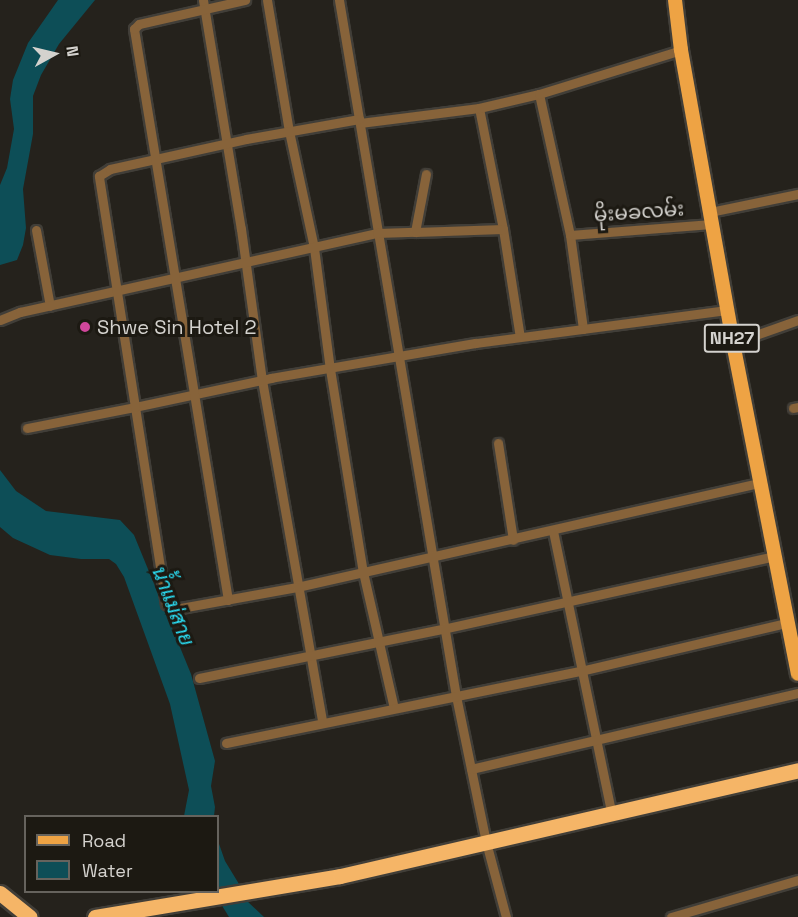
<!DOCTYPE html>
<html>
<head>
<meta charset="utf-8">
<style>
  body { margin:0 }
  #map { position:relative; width:798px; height:917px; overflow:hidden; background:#25221c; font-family:"Space Grotesk","Noto Sans Myanmar",Sarabun,sans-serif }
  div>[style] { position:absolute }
  .water>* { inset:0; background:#0d4e57 }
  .roads { filter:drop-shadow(2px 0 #413e38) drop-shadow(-2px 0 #413e38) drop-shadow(0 2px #413e38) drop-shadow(0 -2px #413e38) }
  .minor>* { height:9px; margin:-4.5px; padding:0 4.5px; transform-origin:4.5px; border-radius:4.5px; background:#87633a }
  .primary>* { height:14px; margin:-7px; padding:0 7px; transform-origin:7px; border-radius:7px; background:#eea344 }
  .trunk>* { height:15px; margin:-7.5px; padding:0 7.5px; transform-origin:7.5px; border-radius:7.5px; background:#f5b567 }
  .dots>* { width:16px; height:16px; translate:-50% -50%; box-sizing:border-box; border:3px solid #1c1912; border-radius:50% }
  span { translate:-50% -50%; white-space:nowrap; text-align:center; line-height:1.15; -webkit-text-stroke:6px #1c1912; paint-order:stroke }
  .shield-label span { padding:2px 4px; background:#1c1912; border:2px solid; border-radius:4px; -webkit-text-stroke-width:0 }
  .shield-label { font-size:18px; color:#d4d2ce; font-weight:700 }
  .street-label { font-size:20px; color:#d4d2ce }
  .poi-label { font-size:20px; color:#d4d2ce }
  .left { translate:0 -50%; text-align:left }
  .water-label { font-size:21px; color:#2adaf0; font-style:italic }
  .legend { position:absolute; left:24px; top:815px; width:195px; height:78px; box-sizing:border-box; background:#1c1912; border:2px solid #66635d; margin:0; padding:8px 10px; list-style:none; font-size:18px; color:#d4d2ce }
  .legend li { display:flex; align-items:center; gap:12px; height:30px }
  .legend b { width:30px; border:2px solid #66635d }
  .north { position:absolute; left:24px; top:24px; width:60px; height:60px; -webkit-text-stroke:4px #1c1912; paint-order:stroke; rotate:82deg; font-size:16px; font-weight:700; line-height:24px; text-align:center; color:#d4d2ce }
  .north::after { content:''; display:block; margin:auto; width:21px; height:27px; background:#d4d2ce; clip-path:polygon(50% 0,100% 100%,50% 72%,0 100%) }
</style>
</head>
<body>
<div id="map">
  <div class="water">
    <i style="clip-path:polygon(58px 0,95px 0,59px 44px,41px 75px,33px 96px,33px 134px,23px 189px,26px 228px,23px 245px,17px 260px,0 265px,0 185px,7px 168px,14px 129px,10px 99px,13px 80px,28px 43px)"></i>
    <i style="clip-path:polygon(0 470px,16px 491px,46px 511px,120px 520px,134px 535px,191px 674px,215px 761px,211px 786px,215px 807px,214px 816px,184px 816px,189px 790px,170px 704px,124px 577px,116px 564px,109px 559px,81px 559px,50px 555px,13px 538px,0 527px)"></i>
    <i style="clip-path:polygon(218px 841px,225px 861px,239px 884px,218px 888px)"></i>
    <i style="clip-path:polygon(246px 900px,264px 917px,229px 917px,221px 904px)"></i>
  </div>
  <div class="roads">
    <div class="minor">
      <i style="left:203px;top:0;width:232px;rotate:80.6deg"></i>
      <i style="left:241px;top:229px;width:152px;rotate:82.1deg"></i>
      <i style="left:262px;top:380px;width:347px;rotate:80deg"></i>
      <i style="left:267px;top:0;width:133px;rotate:80.5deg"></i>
      <i style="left:289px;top:131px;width:120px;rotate:77.9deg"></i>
      <i style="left:314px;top:248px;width:122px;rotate:82.5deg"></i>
      <i style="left:330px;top:369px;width:206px;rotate:80.8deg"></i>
      <i style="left:363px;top:572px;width:139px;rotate:77.2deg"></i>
      <i style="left:339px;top:0;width:706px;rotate:80.46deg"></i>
      <i style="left:456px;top:696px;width:149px;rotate:78.4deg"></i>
      <i style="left:486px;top:842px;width:78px;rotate:75.1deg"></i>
      <i style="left:539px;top:94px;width:144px;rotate:77.6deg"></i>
      <i style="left:570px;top:235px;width:95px;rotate:82.1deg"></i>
      <i style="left:479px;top:108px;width:123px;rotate:78.8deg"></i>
      <i style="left:503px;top:229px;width:109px;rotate:81.1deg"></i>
      <i style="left:360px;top:123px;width:120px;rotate:-7.2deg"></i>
      <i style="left:479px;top:108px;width:62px;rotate:-13.1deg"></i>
      <i style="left:539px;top:94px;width:149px;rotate:-17.2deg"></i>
      <i style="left:710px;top:212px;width:90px;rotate:-11.6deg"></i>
      <i style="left:36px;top:230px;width:77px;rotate:79.6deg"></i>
      <i style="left:415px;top:232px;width:88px;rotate:-2deg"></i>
      <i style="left:570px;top:235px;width:142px;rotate:-4.4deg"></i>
      <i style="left:727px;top:310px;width:254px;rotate:172.5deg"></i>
      <i style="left:475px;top:343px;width:207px;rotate:170.3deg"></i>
      <i style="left:271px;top:378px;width:139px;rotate:168deg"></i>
      <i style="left:135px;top:407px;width:199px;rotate:81.1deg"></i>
      <i style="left:166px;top:604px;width:10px;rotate:29deg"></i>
      <i style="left:175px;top:609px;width:124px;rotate:-10.2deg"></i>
      <i style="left:297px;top:587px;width:474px;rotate:-12.7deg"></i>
      <i style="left:0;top:320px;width:22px;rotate:-22deg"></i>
      <i style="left:20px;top:312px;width:366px;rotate:-12.5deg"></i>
      <i style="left:377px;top:233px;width:38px;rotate:-2deg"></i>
      <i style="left:415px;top:232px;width:59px;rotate:-79.3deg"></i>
      <i style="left:733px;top:343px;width:69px;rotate:-19.5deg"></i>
      <i style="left:793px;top:408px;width:5px;rotate:-11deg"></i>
      <i style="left:27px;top:428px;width:110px;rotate:-11deg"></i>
      <i style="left:135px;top:407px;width:234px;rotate:-98.9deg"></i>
      <i style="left:99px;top:176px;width:13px;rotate:-32deg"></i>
      <i style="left:110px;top:169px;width:139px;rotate:-12.4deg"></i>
      <i style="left:246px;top:139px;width:115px;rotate:-10deg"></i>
      <i style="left:498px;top:443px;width:98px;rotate:81.2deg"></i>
      <i style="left:553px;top:531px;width:287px;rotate:78.3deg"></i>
      <i style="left:228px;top:600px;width:579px;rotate:-99.35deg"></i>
      <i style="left:134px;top:29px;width:7px;rotate:-45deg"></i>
      <i style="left:139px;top:24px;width:109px;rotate:-12.8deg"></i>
      <i style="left:199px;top:678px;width:249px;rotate:-11.4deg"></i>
      <i style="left:443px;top:629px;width:339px;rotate:-12.4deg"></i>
      <i style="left:226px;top:743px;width:361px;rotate:-11.5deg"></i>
      <i style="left:580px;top:671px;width:212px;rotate:-13.1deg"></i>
      <i style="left:471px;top:769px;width:336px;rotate:-13.1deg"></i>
      <i style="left:671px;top:917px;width:132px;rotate:-16.2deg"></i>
    </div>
    <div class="primary">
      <i style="left:675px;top:0;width:50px;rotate:83.2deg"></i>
      <i style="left:681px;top:50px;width:298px;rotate:79.9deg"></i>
      <i style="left:733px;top:343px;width:337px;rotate:78.9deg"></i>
    </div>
    <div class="trunk">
      <i style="left:0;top:893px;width:38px;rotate:39deg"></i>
      <i style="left:95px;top:917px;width:248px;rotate:-9.5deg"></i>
      <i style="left:340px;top:876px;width:470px;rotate:-13deg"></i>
    </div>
  </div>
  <div class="dots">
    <i style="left:85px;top:327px;background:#d1479c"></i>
  </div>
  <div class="shield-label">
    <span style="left:732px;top:338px">NH27</span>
  </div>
  <div class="street-label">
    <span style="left:639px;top:212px;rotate:-4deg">မိုးမခလမ်း</span>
  </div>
  <div class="poi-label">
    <span class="left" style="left:97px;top:327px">Shwe Sin Hotel 2</span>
  </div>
  <div class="water-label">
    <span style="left:173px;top:606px;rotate:69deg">น้ำแม่สาย</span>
  </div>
  <ul class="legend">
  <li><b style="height:8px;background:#eea344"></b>Road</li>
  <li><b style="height:16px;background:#0d4e57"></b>Water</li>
  </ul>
  <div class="north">N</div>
</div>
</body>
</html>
